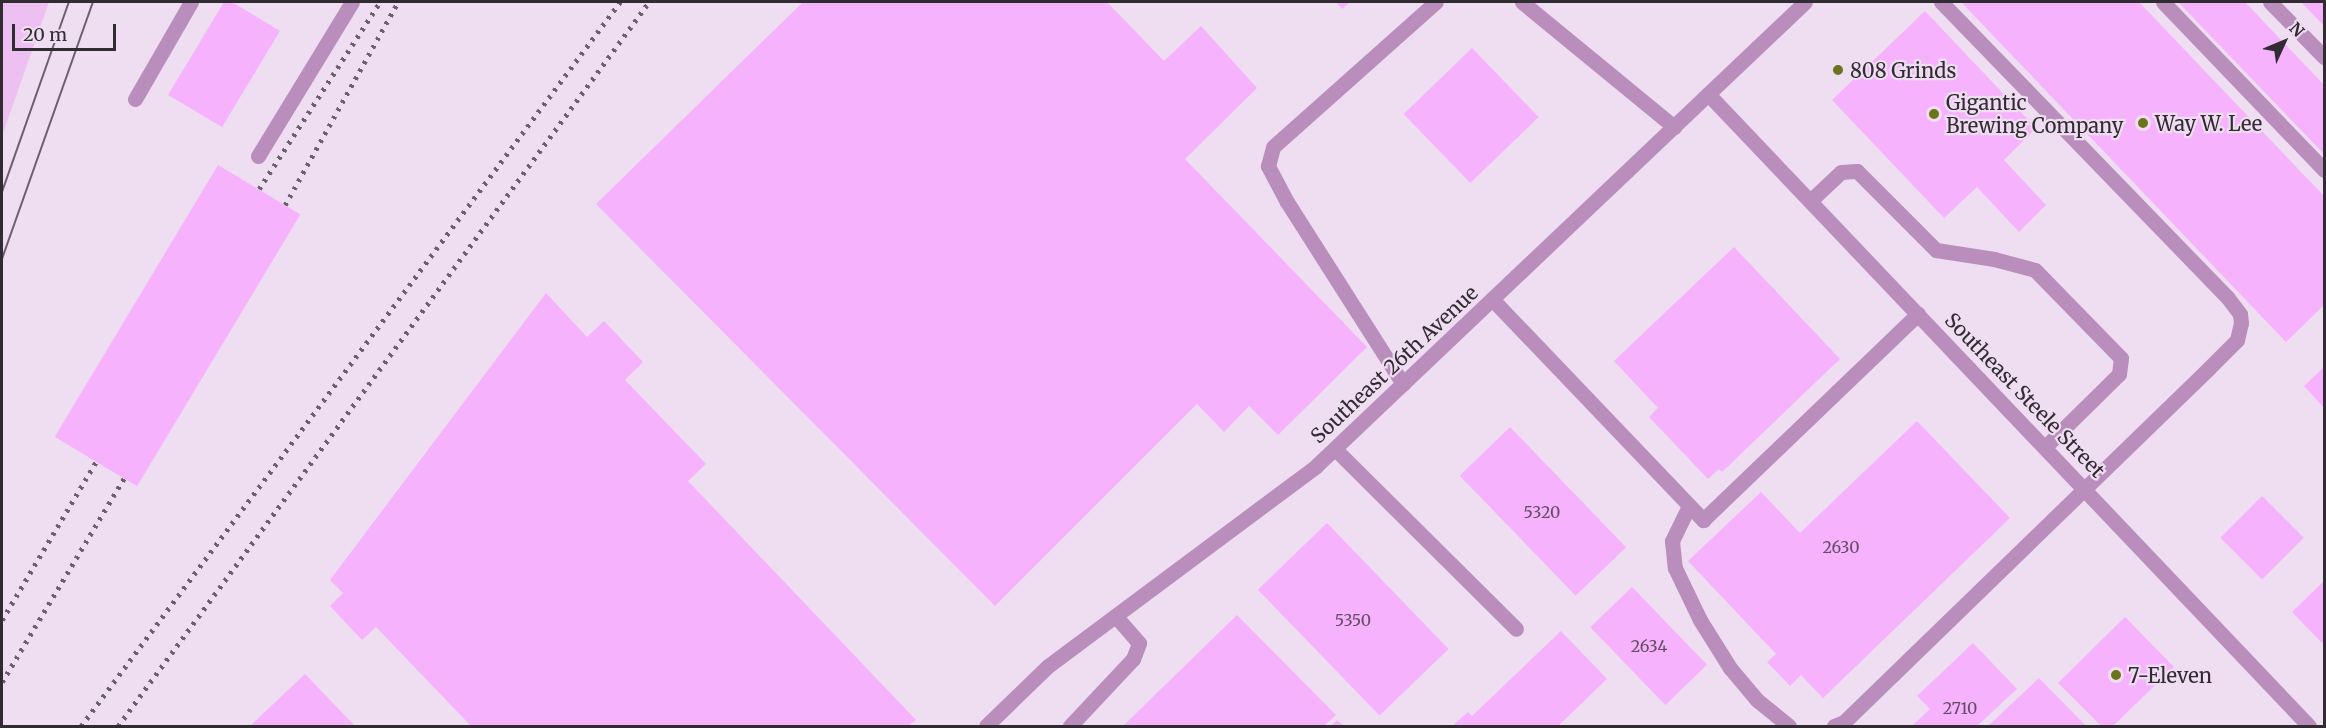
<!DOCTYPE html>
<html>
<head>
<meta charset="utf-8">
<style>
  body { margin:0 }
  #map { position:relative; width:2326px; height:728px; overflow:hidden; background:#efddf1; font-family:Merriweather,serif }
  div>[style] { position:absolute }
  .green>* { inset:0; background:#edc0f1 }
  .building>* { inset:0; background:#f7b2fd; transform-origin:0 0 }
  .service>* { height:15px; margin:-7.5px; padding:0 7.5px; transform-origin:7.5px; border-radius:7.5px; background:#b98ebd }
  .minor>* { height:15px; margin:-7.5px; padding:0 7.5px; transform-origin:7.5px; border-radius:7.5px; background:#b98ebd }
  .tram>* { height:1.5px; margin:-0.75px; padding:0 0.75px; transform-origin:0.75px; border-radius:0.75px; background:#6b616c }
  .rail>* { height:4.5px; margin-top:-2.25px; transform-origin:0; background:repeating-linear-gradient(90deg,#6b616c 0 3px,transparent 0 9px) }
  .dots>* { width:16px; height:16px; translate:-50% -50%; box-sizing:border-box; border:3px solid #efddf1; border-radius:50% }
  span { translate:-50% -50%; white-space:nowrap; text-align:center; line-height:1.15; -webkit-text-stroke:4.5px #efddf1; paint-order:stroke }
  .number-label { font-size:16px; color:#624d65 }
  .number-label span { -webkit-text-stroke-width:0 }
  .poi-label { font-size:20px; color:#312b32 }
  .left { translate:0 -50%; text-align:left }
  .street-label { font-size:20px; color:#312b32 }
  .frame { position:absolute; inset:0; border:3px solid #312b32; pointer-events:none }
  .north { position:absolute; left:2254px; top:12px; width:60px; height:60px; -webkit-text-stroke:4px #efddf1; paint-order:stroke; rotate:46deg; font-size:16px; font-weight:700; line-height:24px; text-align:center; color:#312b32 }
  .north::after { content:''; display:block; margin:auto; width:21px; height:27px; background:#312b32; clip-path:polygon(50% 0,100% 100%,50% 72%,0 100%) }
  .scale { position:absolute; left:12px; top:24px; width:104px; height:27px; box-sizing:border-box; border:3px solid #312b32; border-top:0; padding-left:8px; font-size:18px; line-height:21px; white-space:nowrap; color:#312b32; -webkit-text-stroke:4px #efddf1; paint-order:stroke }
</style>
</head>
<body>
<div id="map">
  <div class="green">
    <i style="clip-path:polygon(2px 2px,49px 2px,2px 136px)"></i>
  </div>
  <div class="building">
    <i style="clip-path:polygon(224px 2px,232px 2px,280px 31px,222px 127px,168px 95px)"></i>
    <i style="clip-path:polygon(803px 2px,1107px 2px,1164px 61px,1201px 26px,1257px 88px,1185px 159px,1367px 347px,1278px 435px,1249px 406px,1224px 432px,1197px 404px,995px 606px,596px 204px)"></i>
    <i style="clip-path:polygon(1336px 2px,1350px 2px,1342px 9px)"></i>
    <i style="clip-path:polygon(1961px 2px,2139px 2px,2324px 196px,2324px 305px,2286px 342px)"></i>
    <i style="clip-path:polygon(2178px 2px,2245px 2px,2324px 85px,2324px 154px)"></i>
    <i style="clip-path:polygon(2301px 2px,2324px 2px,2324px 26px)"></i>
    <i style="clip-path:polygon(1925px 11px,2036px 128px,2004px 160px,2046px 205px,2019px 232px,1977px 187px,1944px 218px,1832px 100px)"></i>
    <i style="left:1472px;top:48px;width:96px;height:95px;rotate:46deg"></i>
    <i style="left:218px;top:165px;width:96px;height:317px;rotate:31deg"></i>
    <i style="clip-path:polygon(1734px 247px,1840px 359px,1722px 472px,1719px 469px,1708px 479px,1649px 417px,1658px 408px,1614px 361px)"></i>
    <i style="clip-path:polygon(546px 293px,587px 337px,604px 321px,643px 362px,625px 380px,706px 464px,688px 481px,916px 720px,908px 726px,471px 726px,376px 627px,362px 640px,330px 606px,343px 593px,330px 580px)"></i>
    <i style="clip-path:polygon(2324px 367px,2324px 408px,2304px 386px)"></i>
    <i style="clip-path:polygon(1917px 421px,2010px 518px,1823px 698px,1801px 675px,1790px 686px,1767px 662px,1776px 654px,1688px 561px,1761px 492px,1800px 533px)"></i>
    <i style="left:1510px;top:427px;width:167px;height:70px;rotate:46deg"></i>
    <i style="left:2262px;top:496px;width:59px;height:59px;rotate:45deg"></i>
    <i style="left:1327px;top:523px;width:175px;height:96px;rotate:46deg"></i>
    <i style="clip-path:polygon(2324px 581px,2324px 640px,2322px 643px,2292px 612px)"></i>
    <i style="left:1632px;top:587px;width:108px;height:58px;rotate:46deg"></i>
    <i style="clip-path:polygon(1237px 615px,1336px 715px,1324px 726px,1123px 726px)"></i>
    <i style="clip-path:polygon(2125px 617px,2174px 667px,2113px 726px,2101px 726px,2058px 683px)"></i>
    <i style="clip-path:polygon(1561px 631px,1607px 679px,1558px 726px,1452px 726px,1468px 712px,1472px 716px)"></i>
    <i style="clip-path:polygon(1973px 643px,2017px 689px,1977px 726px,1912px 726px,1930px 709px,1917px 696px)"></i>
    <i style="clip-path:polygon(305px 674px,355px 726px,250px 726px)"></i>
    <i style="clip-path:polygon(2039px 678px,2086px 726px,1988px 726px)"></i>
    <i style="clip-path:polygon(1337px 720px,1344px 726px,1331px 726px)"></i>
  </div>
  <div class="service">
    <i style="left:1522px;top:2px;width:197px;rotate:39.4deg"></i>
    <i style="left:2163px;top:2px;width:233px;rotate:46.2deg"></i>
    <i style="left:2270px;top:2px;width:77px;rotate:45.5deg"></i>
    <i style="left:135px;top:99px;width:112px;rotate:-60deg"></i>
    <i style="left:258px;top:156px;width:180px;rotate:-58.6deg"></i>
    <i style="left:1810px;top:201px;width:42px;rotate:-43.1deg"></i>
    <i style="left:1841px;top:172px;width:16px;rotate:-4deg"></i>
    <i style="left:1857px;top:171px;width:112px;rotate:45deg"></i>
    <i style="left:1936px;top:250px;width:59px;rotate:8.8deg"></i>
    <i style="left:1994px;top:259px;width:42px;rotate:15deg"></i>
    <i style="left:2035px;top:270px;width:123px;rotate:45.7deg"></i>
    <i style="left:2121px;top:358px;width:16px;rotate:97deg"></i>
    <i style="left:2119px;top:374px;width:104px;rotate:135.4deg"></i>
    <i style="left:1492px;top:299px;width:306px;rotate:46.3deg"></i>
    <i style="left:1703px;top:520px;width:298px;rotate:-43.8deg"></i>
    <i style="left:1403px;top:384px;width:216px;rotate:-122.5deg"></i>
    <i style="left:1287px;top:202px;width:41px;rotate:-117.8deg"></i>
    <i style="left:1268px;top:166px;width:20px;rotate:-75deg"></i>
    <i style="left:1273px;top:147px;width:218px;rotate:-41.7deg"></i>
    <i style="left:1335px;top:449px;width:255px;rotate:44.8deg"></i>
    <i style="left:1689px;top:506px;width:39px;rotate:116deg"></i>
    <i style="left:1672px;top:541px;width:27px;rotate:84deg"></i>
    <i style="left:1675px;top:568px;width:58px;rotate:64.3deg"></i>
    <i style="left:1700px;top:620px;width:57px;rotate:58deg"></i>
    <i style="left:1730px;top:668px;width:42px;rotate:49.8deg"></i>
    <i style="left:1757px;top:700px;width:41px;rotate:39.1deg"></i>
    <i style="left:1070px;top:726px;width:92px;rotate:-46.8deg"></i>
    <i style="left:1133px;top:659px;width:17px;rotate:-69deg"></i>
    <i style="left:1139px;top:643px;width:35px;rotate:-131deg"></i>
    <i style="left:1834px;top:726px;width:11px;rotate:-22deg"></i>
    <i style="left:1844px;top:722px;width:507px;rotate:-44.12deg"></i>
    <i style="left:2208px;top:369px;width:41px;rotate:-45deg"></i>
    <i style="left:2237px;top:340px;width:17px;rotate:-77deg"></i>
    <i style="left:2241px;top:323px;width:9px;rotate:-96deg"></i>
    <i style="left:2240px;top:314px;width:21px;rotate:-127deg"></i>
    <i style="left:2227px;top:297px;width:411px;rotate:-134.1deg"></i>
  </div>
  <div class="minor">
    <i style="left:1708px;top:94px;width:872px;rotate:46.44deg"></i>
    <i style="left:986px;top:726px;width:86px;rotate:-44.1deg"></i>
    <i style="left:1048px;top:666px;width:334px;rotate:-36.7deg"></i>
    <i style="left:1316px;top:466px;width:674px;rotate:-43.5deg"></i>
  </div>
  <div class="tram">
    <i style="left:2px;top:192px;width:201px;rotate:-70.6deg"></i>
    <i style="left:2px;top:259px;width:273px;rotate:-70.5deg"></i>
  </div>
  <div class="rail">
    <i style="left:259px;top:189px;width:223px;rotate:-57.1deg"></i>
    <i style="left:285px;top:205px;width:232px;rotate:-60.9deg"></i>
    <i style="left:2px;top:620px;width:184px;rotate:-59.3deg"></i>
    <i style="left:2px;top:682px;width:238px;rotate:-59.1deg"></i>
    <i style="left:81px;top:726px;width:903px;rotate:-53.33deg"></i>
    <i style="left:118px;top:726px;width:898px;rotate:-53.74deg"></i>
  </div>
  <div class="dots">
    <i style="left:1838px;top:70px;background:#6d731b"></i>
    <i style="left:1934px;top:114px;background:#6d731b"></i>
    <i style="left:2143px;top:123px;background:#6d731b"></i>
    <i style="left:2116px;top:675px;background:#6d731b"></i>
  </div>
  <div class="number-label">
    <span style="left:1542px;top:512px">5320</span>
    <span style="left:1841px;top:547px">2630</span>
    <span style="left:1353px;top:620px">5350</span>
    <span style="left:1649px;top:646px">2634</span>
    <span style="left:1960px;top:708px">2710</span>
  </div>
  <div class="poi-label">
    <span class="left" style="left:1850px;top:70px">808 Grinds</span>
    <span class="left" style="left:1946px;top:114px">Gigantic<br>Brewing Company</span>
    <span class="left" style="left:2155px;top:123px">Way W. Lee</span>
    <span class="left" style="left:2128px;top:675px">7-Eleven</span>
  </div>
  <div class="street-label">
    <span style="left:1394px;top:364px;rotate:-43deg">Southeast 26th Avenue</span>
    <span style="left:2025px;top:395px;rotate:46deg">Southeast Steele Street</span>
  </div>
  <div class="frame"></div>
  <div class="north">N</div>
  <div class="scale">20 m</div>
</div>
</body>
</html>
